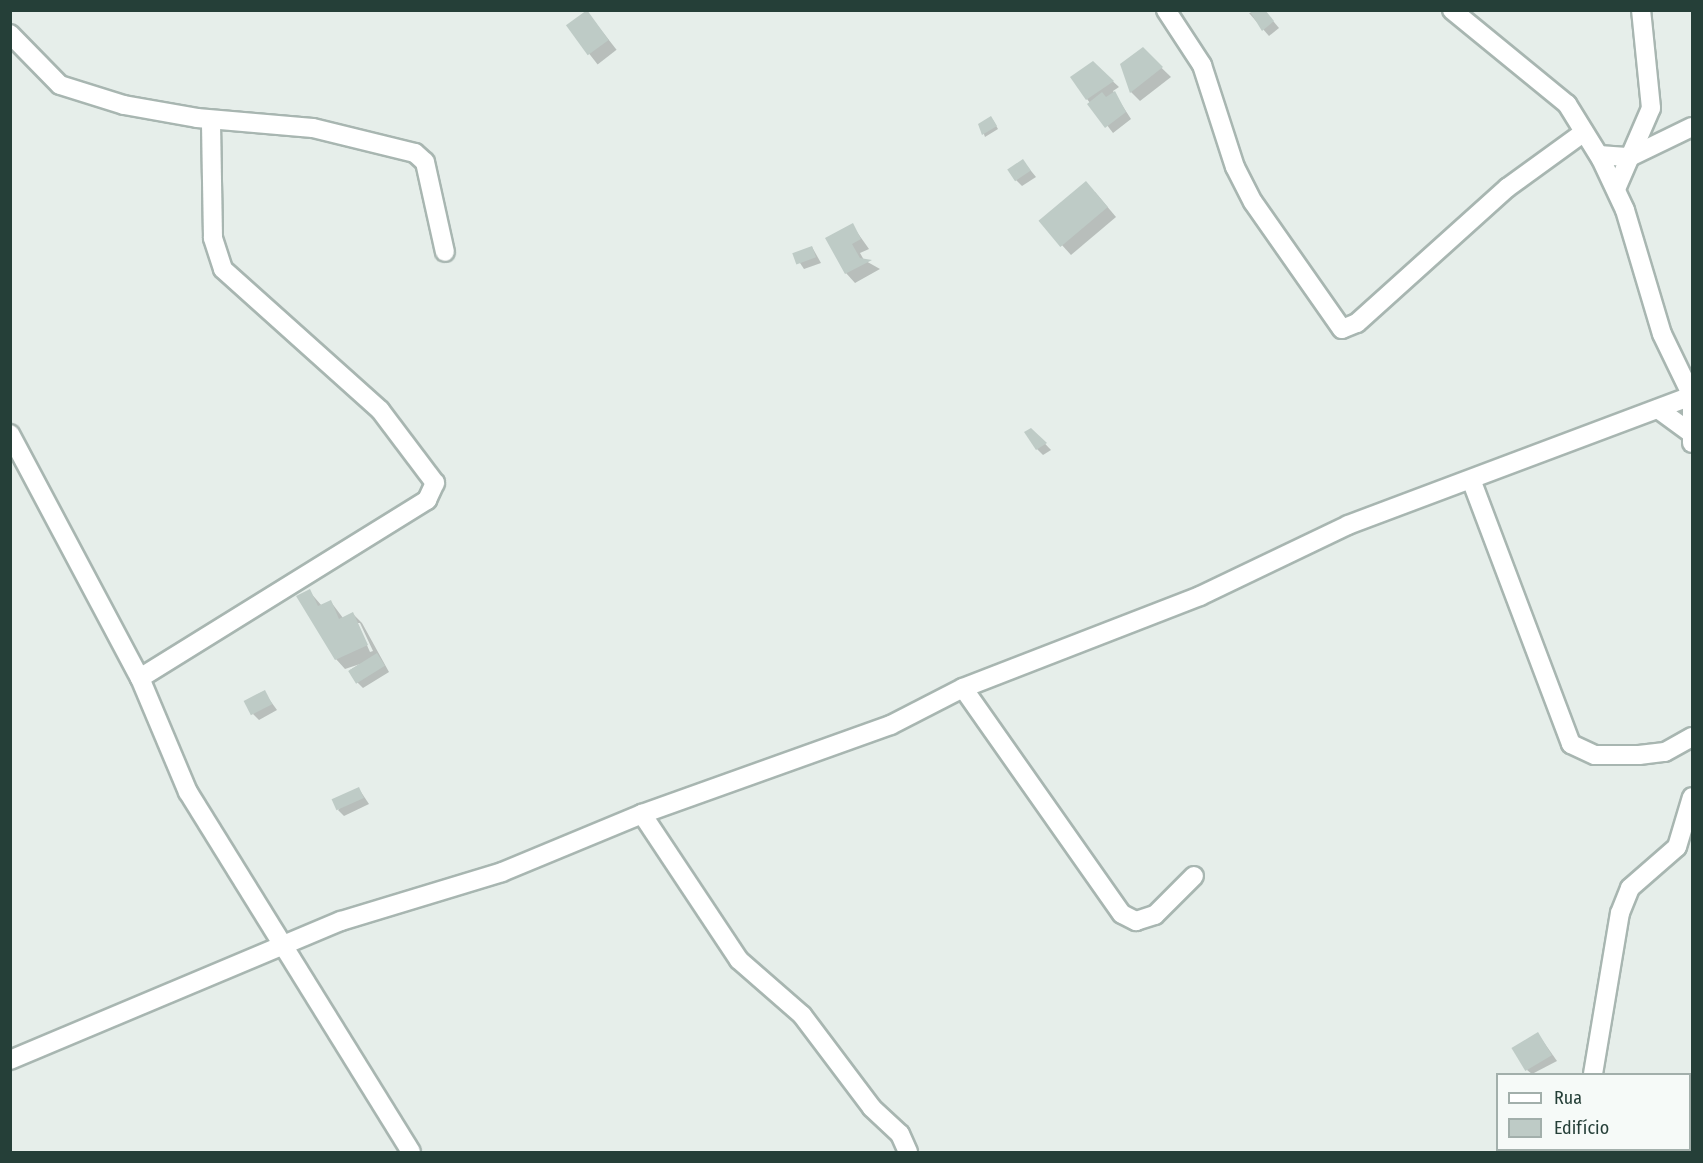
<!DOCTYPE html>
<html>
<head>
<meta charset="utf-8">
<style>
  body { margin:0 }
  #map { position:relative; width:1703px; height:1163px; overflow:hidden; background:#e6eeea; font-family:"Fira Sans Condensed",sans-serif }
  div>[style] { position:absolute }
  .shadow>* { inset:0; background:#0003; transform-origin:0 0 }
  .building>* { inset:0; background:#becbc6; transform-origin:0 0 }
  .roads { filter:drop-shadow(2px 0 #a8b6b1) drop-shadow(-2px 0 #a8b6b1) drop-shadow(0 2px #a8b6b1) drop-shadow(0 -2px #a8b6b1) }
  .minor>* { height:18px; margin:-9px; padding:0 9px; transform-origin:9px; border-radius:9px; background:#fff }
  span { translate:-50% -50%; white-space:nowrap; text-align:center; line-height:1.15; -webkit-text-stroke:6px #f6faf8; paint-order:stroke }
  .frame { position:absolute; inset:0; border:12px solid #253f38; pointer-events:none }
  .legend { position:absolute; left:1496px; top:1073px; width:195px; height:78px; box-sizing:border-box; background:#f6faf8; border:2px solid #a2afab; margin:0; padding:8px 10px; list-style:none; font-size:18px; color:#253f38 }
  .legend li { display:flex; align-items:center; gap:12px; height:30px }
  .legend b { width:30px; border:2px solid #a2afab }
</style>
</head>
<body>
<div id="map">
  <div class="shadow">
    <i style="clip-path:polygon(1264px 10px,1279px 28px,1269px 36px,1249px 13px)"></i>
    <i style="left:587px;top:12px;width:48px;height:24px;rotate:52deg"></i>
    <i style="clip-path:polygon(1142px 49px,1171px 77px,1140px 101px,1131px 92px)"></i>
    <i style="clip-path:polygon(1093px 63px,1119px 87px,1113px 91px,1131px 119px,1113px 133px,1087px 99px)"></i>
    <i style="clip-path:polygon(993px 120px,998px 129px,985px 137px,980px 124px)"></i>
    <i style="clip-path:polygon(1023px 161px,1036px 177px,1022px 186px,1016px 180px)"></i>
    <i style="clip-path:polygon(1095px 192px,1116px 217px,1071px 255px,1040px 221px)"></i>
    <i style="clip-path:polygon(852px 225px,869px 249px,860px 253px,864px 260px,880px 269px,855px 283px,846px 273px)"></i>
    <i style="clip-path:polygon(812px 247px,821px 263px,804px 269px,794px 254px)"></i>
    <i style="clip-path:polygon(1031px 429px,1051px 450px,1043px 455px,1037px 449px)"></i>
    <i style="clip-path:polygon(evenodd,309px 591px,322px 606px,331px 602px,343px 618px,353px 614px,362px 623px,389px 672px,363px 688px,357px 682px,350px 670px,360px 664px,345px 669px,336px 659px,309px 591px,357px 623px,360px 623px,373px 651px,370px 652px,357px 623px)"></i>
    <i style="clip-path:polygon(264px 692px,277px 710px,259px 720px,253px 714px)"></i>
    <i style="clip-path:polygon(359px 789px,369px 804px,344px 816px,338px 810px)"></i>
    <i style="clip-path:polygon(1538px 1034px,1557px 1061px,1532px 1074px,1527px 1070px)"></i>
  </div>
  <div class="building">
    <i style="left:587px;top:10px;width:37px;height:26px;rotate:54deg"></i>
    <i style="clip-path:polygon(1249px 10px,1265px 10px,1274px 21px,1262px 31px)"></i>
    <i style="clip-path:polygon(1143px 47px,1163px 67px,1130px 93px,1120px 64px)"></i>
    <i style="clip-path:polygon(1093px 61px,1114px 81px,1086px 100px,1070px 77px)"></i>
    <i style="clip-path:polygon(1115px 91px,1126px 112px,1105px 128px,1087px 104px,1102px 92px,1106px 97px)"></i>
    <i style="clip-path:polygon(991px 116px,997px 126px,982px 135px,978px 124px)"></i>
    <i style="left:1023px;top:159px;width:14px;height:19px;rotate:56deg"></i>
    <i style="left:1086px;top:181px;width:34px;height:62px;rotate:50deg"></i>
    <i style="clip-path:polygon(853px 223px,861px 239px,852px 244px,860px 258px,872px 260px,845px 274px,825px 238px)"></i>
    <i style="left:812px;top:246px;width:12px;height:21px;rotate:70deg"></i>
    <i style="clip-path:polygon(1031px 428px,1047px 443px,1036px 450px,1024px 432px)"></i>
    <i style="clip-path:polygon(310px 589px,318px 606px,331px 600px,339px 619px,353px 612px,368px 645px,335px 660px,296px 596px)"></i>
    <i style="left:377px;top:653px;width:15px;height:34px;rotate:58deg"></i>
    <i style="left:265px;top:690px;width:16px;height:24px;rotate:63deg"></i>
    <i style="left:359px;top:787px;width:12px;height:30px;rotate:66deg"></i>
    <i style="left:1538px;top:1032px;width:27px;height:31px;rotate:59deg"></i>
  </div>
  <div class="roads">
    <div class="minor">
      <i style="left:1166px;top:10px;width:66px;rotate:56.8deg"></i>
      <i style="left:1202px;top:65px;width:107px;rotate:72.1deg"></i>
      <i style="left:1235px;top:167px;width:39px;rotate:63deg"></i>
      <i style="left:1253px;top:202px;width:155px;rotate:55deg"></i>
      <i style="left:1342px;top:329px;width:16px;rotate:-22deg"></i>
      <i style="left:1357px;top:323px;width:202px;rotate:-42deg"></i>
      <i style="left:1507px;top:188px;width:95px;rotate:-36deg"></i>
      <i style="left:1452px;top:10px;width:149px;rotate:39.3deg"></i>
      <i style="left:1567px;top:104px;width:65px;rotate:58.3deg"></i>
      <i style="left:1601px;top:159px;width:56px;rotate:64.8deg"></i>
      <i style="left:1625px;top:210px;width:129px;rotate:73.4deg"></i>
      <i style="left:1662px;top:334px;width:69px;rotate:64.2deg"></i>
      <i style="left:1692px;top:396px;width:47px;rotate:90deg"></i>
      <i style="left:10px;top:34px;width:71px;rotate:45.6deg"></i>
      <i style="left:60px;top:85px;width:67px;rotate:17.4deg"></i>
      <i style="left:124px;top:105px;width:74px;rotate:10.1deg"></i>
      <i style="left:197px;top:118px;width:116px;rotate:4.9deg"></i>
      <i style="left:313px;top:128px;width:105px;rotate:13.8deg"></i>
      <i style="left:415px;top:153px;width:13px;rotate:42deg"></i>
      <i style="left:425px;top:162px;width:92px;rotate:77.5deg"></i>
      <i style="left:1599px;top:155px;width:31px;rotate:4deg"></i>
      <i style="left:1630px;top:157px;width:69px;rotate:-25.8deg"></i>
      <i style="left:1616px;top:189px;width:88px;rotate:-66.6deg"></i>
      <i style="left:1651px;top:108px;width:99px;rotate:-95.8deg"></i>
      <i style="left:1658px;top:409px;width:41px;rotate:36deg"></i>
      <i style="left:10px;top:434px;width:276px;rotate:62deg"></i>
      <i style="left:140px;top:678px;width:124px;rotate:67.2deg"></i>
      <i style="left:188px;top:792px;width:423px;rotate:58.2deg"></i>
      <i style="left:1472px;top:482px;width:280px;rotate:69.3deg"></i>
      <i style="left:1571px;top:744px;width:26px;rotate:25deg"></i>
      <i style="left:1595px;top:755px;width:44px"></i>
      <i style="left:1639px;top:755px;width:26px;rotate:-7deg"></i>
      <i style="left:1665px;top:752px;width:31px;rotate:-29deg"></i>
      <i style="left:140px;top:678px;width:338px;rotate:-31.8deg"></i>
      <i style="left:427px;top:500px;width:19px;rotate:-65deg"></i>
      <i style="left:435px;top:483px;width:91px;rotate:-127deg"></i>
      <i style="left:380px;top:410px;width:211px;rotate:-138.1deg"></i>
      <i style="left:223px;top:269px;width:33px;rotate:-108deg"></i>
      <i style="left:213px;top:238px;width:118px;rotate:-91deg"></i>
      <i style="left:963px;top:688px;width:276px;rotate:54.9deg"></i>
      <i style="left:1122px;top:914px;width:16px;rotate:27deg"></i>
      <i style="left:1136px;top:921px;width:20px;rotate:-18deg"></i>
      <i style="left:1155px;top:915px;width:55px;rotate:-45deg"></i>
      <i style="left:642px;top:814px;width:175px;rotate:56.4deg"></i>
      <i style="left:739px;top:960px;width:84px;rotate:41.1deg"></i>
      <i style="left:802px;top:1015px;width:116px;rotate:53deg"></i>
      <i style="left:872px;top:1108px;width:38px;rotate:43deg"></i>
      <i style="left:900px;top:1134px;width:20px;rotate:66deg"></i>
      <i style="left:10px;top:1060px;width:359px;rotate:-22.8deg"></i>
      <i style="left:341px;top:921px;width:168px;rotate:-16.9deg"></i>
      <i style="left:502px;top:872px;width:152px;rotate:-22.5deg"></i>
      <i style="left:642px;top:814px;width:264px;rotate:-19.7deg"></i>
      <i style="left:891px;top:725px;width:81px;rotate:-27.2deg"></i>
      <i style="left:963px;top:688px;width:254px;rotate:-21.2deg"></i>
      <i style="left:1200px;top:596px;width:164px;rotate:-25.6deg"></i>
      <i style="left:1348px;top:525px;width:367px;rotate:-20.6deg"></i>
      <i style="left:1593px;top:1074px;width:163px;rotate:-80.5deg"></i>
      <i style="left:1620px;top:913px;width:27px;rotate:-68deg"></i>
      <i style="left:1630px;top:888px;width:62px;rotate:-41.1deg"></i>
      <i style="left:1677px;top:847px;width:52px;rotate:-73.3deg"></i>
      <i style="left:1573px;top:1150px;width:2px;rotate:90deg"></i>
    </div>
  </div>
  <div class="frame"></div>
  <ul class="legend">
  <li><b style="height:8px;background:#fff"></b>Rua</li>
  <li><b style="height:16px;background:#becbc6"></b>Edifício</li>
  </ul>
</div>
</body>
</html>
